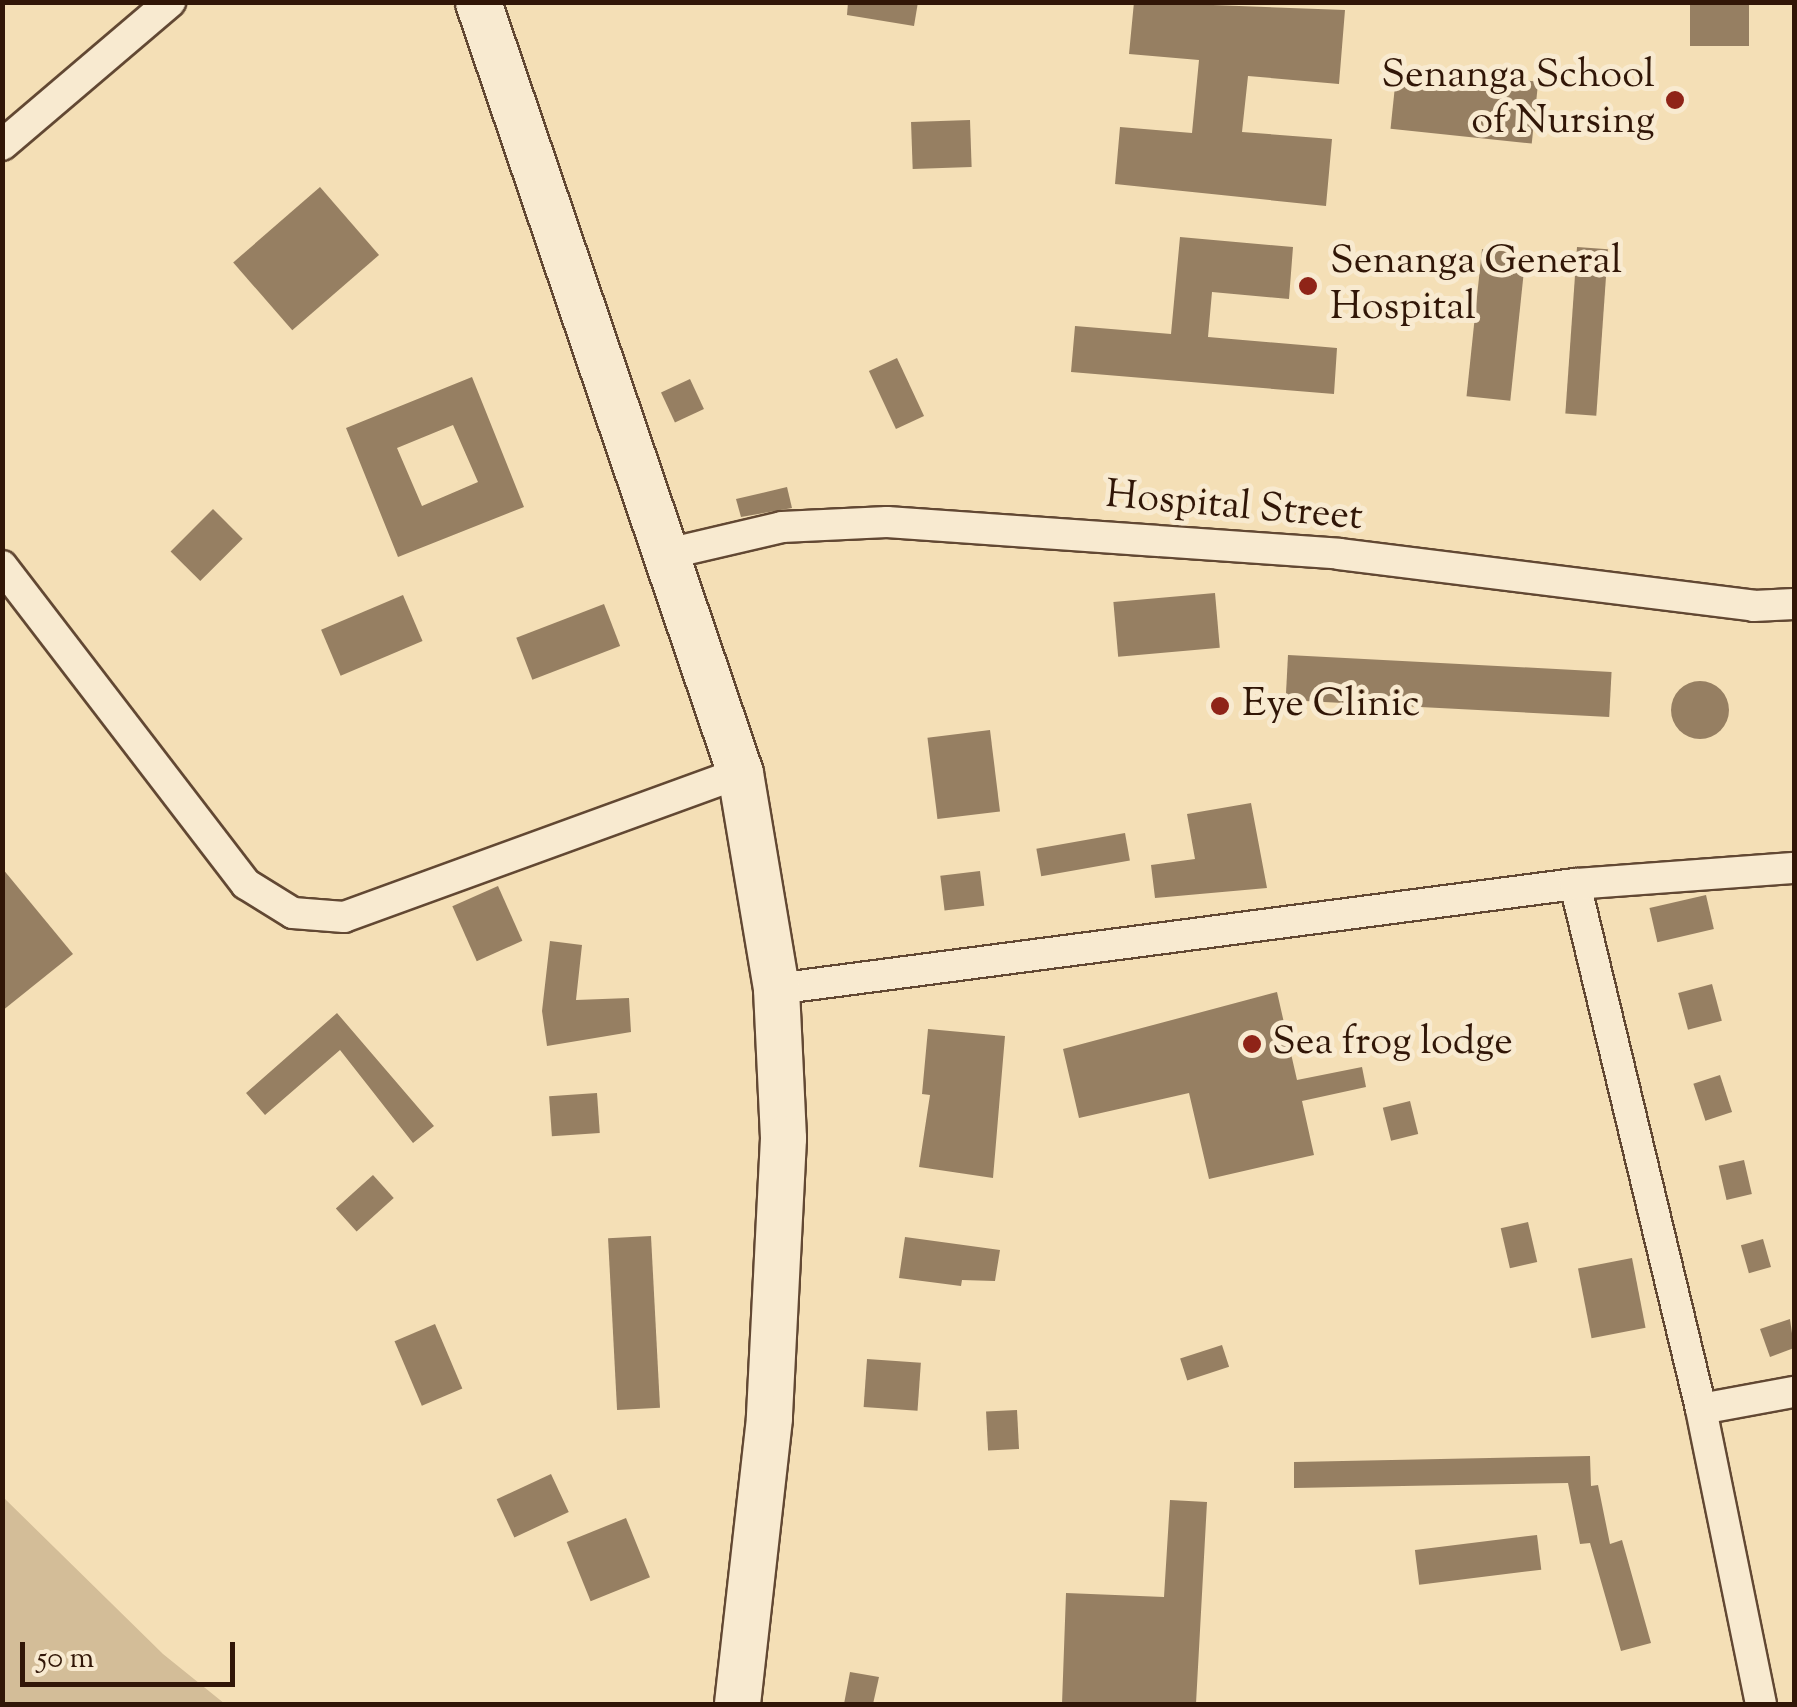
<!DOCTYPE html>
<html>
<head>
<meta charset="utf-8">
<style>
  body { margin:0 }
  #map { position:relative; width:1797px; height:1707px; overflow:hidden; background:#f4dfb6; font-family:"Sorts Mill Goudy",serif }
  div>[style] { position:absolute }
  .green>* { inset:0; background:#d3bd98 }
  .building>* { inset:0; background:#967f62; transform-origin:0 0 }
  .round { border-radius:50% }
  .roads { filter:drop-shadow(2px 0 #624833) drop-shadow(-2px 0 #624833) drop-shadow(0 2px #624833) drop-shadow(0 -2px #624833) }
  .street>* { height:30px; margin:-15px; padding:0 15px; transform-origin:15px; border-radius:15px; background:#f8ead0 }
  .secondary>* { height:45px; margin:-22.5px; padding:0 22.5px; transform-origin:22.5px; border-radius:22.5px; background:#f8ead0 }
  .dots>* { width:28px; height:28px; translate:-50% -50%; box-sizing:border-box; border:5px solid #f8ead0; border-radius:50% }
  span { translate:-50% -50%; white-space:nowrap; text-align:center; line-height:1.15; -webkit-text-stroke:10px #f8ead0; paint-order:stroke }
  .poi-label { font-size:40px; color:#311607 }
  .right { translate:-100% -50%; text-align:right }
  .left { translate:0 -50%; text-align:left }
  .street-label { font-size:40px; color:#311607 }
  .frame { position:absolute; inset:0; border:5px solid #311607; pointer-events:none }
  .scale { position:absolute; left:20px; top:1642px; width:215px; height:45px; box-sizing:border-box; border:5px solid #311607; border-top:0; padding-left:12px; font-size:30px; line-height:35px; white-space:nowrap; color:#311607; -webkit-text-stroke:8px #f8ead0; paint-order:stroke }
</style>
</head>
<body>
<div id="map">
  <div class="green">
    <i style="clip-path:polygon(3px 1497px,163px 1654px,225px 1704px,3px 1704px)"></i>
  </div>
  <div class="building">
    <i style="clip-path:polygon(848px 2px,918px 2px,914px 26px,847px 15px)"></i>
    <i style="clip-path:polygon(1134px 2px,1345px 10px,1339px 84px,1248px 76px,1242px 132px,1332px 139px,1326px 206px,1115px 184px,1120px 127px,1192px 133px,1199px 60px,1129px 54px)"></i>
    <i style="left:1690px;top:2px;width:59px;height:44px"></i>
    <i style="left:1397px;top:67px;width:142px;height:62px;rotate:6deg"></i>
    <i style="left:970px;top:120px;width:47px;height:59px;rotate:88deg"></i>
    <i style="left:320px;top:187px;width:90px;height:115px;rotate:49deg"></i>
    <i style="clip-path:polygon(1180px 237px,1293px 247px,1289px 299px,1212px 292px,1208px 337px,1337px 348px,1334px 394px,1071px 372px,1075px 326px,1171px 334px)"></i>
    <i style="left:1577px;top:247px;width:31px;height:167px;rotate:4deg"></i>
    <i style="left:1482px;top:249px;width:44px;height:148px;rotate:6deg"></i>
    <i style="left:897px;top:358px;width:64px;height:31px;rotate:65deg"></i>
    <i style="clip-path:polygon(evenodd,472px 377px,524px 507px,398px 557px,346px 428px,472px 377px,453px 425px,478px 482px,422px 506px,397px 448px,453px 425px)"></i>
    <i style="left:690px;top:379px;width:33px;height:32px;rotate:65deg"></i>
    <i style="clip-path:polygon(787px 487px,792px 508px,741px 517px,736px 499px)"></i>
    <i style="left:213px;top:509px;width:42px;height:60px;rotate:45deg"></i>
    <i style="left:1215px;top:593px;width:55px;height:102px;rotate:85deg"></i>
    <i style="left:403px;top:595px;width:50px;height:89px;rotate:67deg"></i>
    <i style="left:604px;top:604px;width:45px;height:94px;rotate:69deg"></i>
    <i style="left:1288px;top:655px;width:324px;height:45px;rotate:3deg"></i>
    <i class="round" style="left:1671px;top:681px;width:58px;height:58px"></i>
    <i style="left:990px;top:730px;width:82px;height:63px;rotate:83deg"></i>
    <i style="clip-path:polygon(1251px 803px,1267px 888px,1155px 898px,1151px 865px,1195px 859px,1187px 814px)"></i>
    <i style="left:1125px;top:833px;width:28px;height:90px;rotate:80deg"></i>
    <i style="clip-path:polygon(2px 868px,73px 954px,2px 1011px)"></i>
    <i style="left:980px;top:871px;width:35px;height:40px;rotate:83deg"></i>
    <i style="left:498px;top:886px;width:60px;height:50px;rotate:66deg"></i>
    <i style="left:1706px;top:895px;width:35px;height:58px;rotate:77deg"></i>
    <i style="clip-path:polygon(550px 941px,582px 945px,576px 1000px,629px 998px,631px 1032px,547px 1046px,542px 1011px)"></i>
    <i style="left:1712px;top:984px;width:38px;height:35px;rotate:75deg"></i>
    <i style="clip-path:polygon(1277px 992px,1297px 1080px,1362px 1067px,1366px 1087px,1302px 1101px,1314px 1155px,1209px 1179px,1189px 1093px,1079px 1118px,1063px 1049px)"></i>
    <i style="clip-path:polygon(337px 1013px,434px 1126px,413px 1143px,340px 1050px,265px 1115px,246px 1093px)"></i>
    <i style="clip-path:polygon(928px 1029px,1005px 1036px,993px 1178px,919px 1167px,930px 1095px,922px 1094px)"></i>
    <i style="left:1720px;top:1075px;width:39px;height:28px;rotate:72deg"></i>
    <i style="left:597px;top:1093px;width:40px;height:48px;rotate:86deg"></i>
    <i style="left:1410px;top:1101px;width:34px;height:28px;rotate:76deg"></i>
    <i style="left:1744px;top:1160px;width:35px;height:26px;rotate:77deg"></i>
    <i style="left:373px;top:1175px;width:31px;height:50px;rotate:48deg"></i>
    <i style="left:1528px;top:1222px;width:41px;height:28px;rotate:77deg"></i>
    <i style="left:651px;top:1236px;width:172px;height:43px;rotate:87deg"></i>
    <i style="clip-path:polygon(905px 1237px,1000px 1250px,995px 1281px,962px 1280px,961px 1286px,899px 1278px)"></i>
    <i style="left:1763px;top:1239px;width:29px;height:23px;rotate:74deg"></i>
    <i style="left:1632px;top:1258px;width:71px;height:55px;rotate:79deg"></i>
    <i style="clip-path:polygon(1790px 1319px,1794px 1348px,1770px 1357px,1760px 1329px)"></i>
    <i style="left:435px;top:1324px;width:70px;height:44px;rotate:67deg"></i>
    <i style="left:1222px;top:1345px;width:23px;height:44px;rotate:72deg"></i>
    <i style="left:867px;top:1359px;width:54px;height:48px;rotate:4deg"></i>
    <i style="left:1017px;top:1410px;width:39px;height:31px;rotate:87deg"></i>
    <i style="clip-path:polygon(1590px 1456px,1591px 1486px,1598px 1485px,1610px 1544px,1622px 1540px,1651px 1643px,1621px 1651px,1590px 1543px,1580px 1544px,1568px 1483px,1294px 1488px,1294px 1462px)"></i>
    <i style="left:551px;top:1474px;width:42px;height:60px;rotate:65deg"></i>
    <i style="clip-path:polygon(1170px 1500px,1207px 1502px,1196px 1704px,1062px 1704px,1066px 1593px,1164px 1597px)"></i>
    <i style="left:626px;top:1518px;width:64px;height:64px;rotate:68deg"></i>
    <i style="left:1537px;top:1535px;width:35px;height:123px;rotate:83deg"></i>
    <i style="clip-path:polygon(850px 1672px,879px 1677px,873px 1704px,844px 1704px)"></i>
  </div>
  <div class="roads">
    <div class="street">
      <i style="left:2px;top:145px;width:221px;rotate:-40.4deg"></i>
      <i style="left:667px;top:554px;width:118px;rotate:-13.2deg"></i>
      <i style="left:782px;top:527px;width:105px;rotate:-2.7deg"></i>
      <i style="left:887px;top:522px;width:453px;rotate:4deg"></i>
      <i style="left:1339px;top:554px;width:418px;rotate:7.1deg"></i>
      <i style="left:1754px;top:606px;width:40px;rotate:-2.9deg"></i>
      <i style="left:2px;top:566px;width:401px;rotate:52.5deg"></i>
      <i style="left:246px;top:884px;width:55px;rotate:31.7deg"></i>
      <i style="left:293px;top:913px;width:51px;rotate:4.5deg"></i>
      <i style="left:344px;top:917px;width:421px;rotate:-20deg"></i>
      <i style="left:1575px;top:884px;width:540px;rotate:76.5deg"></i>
      <i style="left:1701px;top:1409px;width:301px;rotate:78.5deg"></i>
      <i style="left:776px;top:989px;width:806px;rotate:-7.49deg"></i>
      <i style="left:1575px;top:884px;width:220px;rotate:-4.2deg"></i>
      <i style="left:1701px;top:1409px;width:95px;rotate:-10.4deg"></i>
    </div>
    <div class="secondary">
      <i style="left:478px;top:2px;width:814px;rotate:71.23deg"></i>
      <i style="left:740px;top:773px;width:219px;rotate:80.5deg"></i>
      <i style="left:776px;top:989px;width:149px;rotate:87.3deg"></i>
      <i style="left:783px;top:1138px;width:280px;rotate:92.9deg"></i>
      <i style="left:769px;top:1418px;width:288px;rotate:96.4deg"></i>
    </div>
  </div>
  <div class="dots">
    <i style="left:1675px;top:100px;background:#8f2418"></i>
    <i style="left:1308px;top:286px;background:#8f2418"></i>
    <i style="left:1220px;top:706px;background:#8f2418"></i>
    <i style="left:1252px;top:1044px;background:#8f2418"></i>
  </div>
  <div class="poi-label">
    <span class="right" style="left:1655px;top:100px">Senanga School<br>of Nursing</span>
    <span class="left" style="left:1330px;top:286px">Senanga General<br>Hospital</span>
    <span class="left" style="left:1242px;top:706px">Eye Clinic</span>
    <span class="left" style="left:1272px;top:1044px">Sea frog lodge</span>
  </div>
  <div class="street-label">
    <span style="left:1234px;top:508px;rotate:5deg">Hospital Street</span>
  </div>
  <div class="frame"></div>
  <div class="scale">50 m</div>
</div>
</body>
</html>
